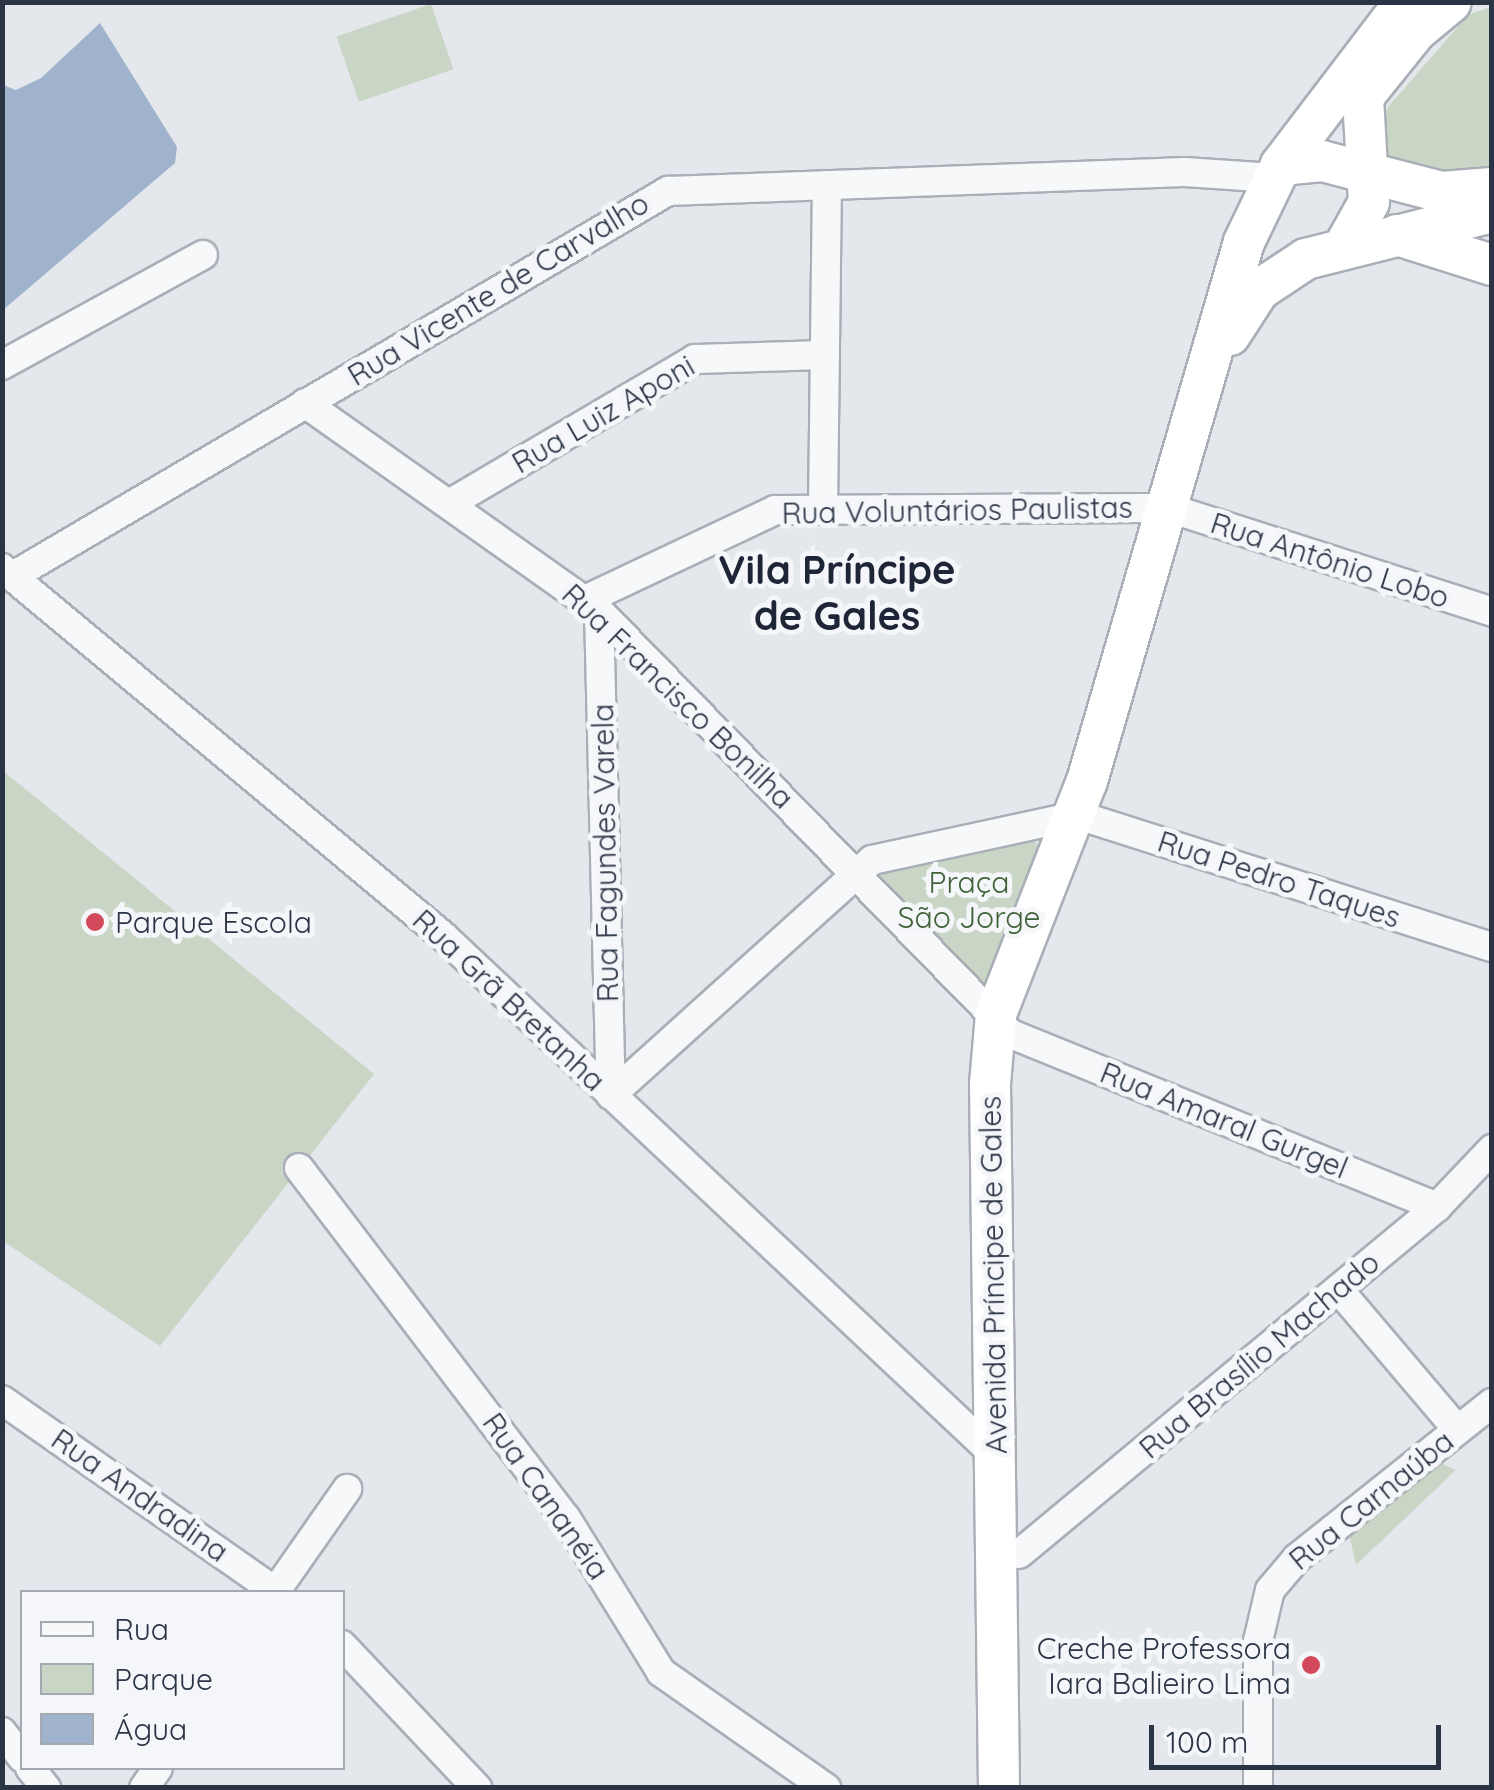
<!DOCTYPE html>
<html>
<head>
<meta charset="utf-8">
<style>
  body { margin:0 }
  #map { position:relative; width:1494px; height:1790px; overflow:hidden; background:#e4e7ec; font-family:Quicksand,sans-serif }
  div>[style] { position:absolute }
  .green>* { inset:0; background:#c9d6c5; transform-origin:0 0 }
  .water>* { inset:0; background:#9fb4cc }
  .roads { filter:drop-shadow(2px 0 #a9aeb7) drop-shadow(-2px 0 #a9aeb7) drop-shadow(0 2px #a9aeb7) drop-shadow(0 -2px #a9aeb7) }
  .minor>* { height:28px; margin:-14px; padding:0 14px; transform-origin:14px; border-radius:14px; background:#f7f8fa }
  .highway>* { height:40px; margin:-20px; padding:0 20px; transform-origin:20px; border-radius:20px; background:#fff }
  .dots>* { width:28px; height:28px; translate:-50% -50%; box-sizing:border-box; border:5px solid #f4f6f9; border-radius:50% }
  span { translate:-50% -50%; white-space:nowrap; text-align:center; line-height:1.15; -webkit-text-stroke:10px #f4f6f9; paint-order:stroke }
  .street-label { font-size:30px; color:#2b3445 }
  .park-label { font-size:30px; color:#3f6138 }
  .poi-label { font-size:30px; color:#2b3445 }
  .left { translate:0 -50%; text-align:left }
  .right { translate:-100% -50%; text-align:right }
  .district-label { font-size:40px; color:#1d2536; font-weight:700 }
  .frame { position:absolute; inset:0; border:5px solid #2b3445; pointer-events:none }
  .legend { position:absolute; left:20px; top:1590px; width:325px; height:180px; box-sizing:border-box; background:#f4f6f9; border:2px solid #a4a8b1; margin:0; padding:12px 18px; list-style:none; font-size:30px; color:#2b3445 }
  .legend li { display:flex; align-items:center; gap:20px; height:50px }
  .legend b { width:50px; border:2px solid #a4a8b1 }
  .scale { position:absolute; left:1149px; top:1725px; width:292px; height:45px; box-sizing:border-box; border:5px solid #2b3445; border-top:0; padding-left:12px; font-size:30px; line-height:35px; white-space:nowrap; color:#2b3445; -webkit-text-stroke:8px #f4f6f9; paint-order:stroke }
</style>
</head>
<body>
<div id="map">
  <div class="green">
    <i style="left:431px;top:4px;width:69px;height:100px;rotate:71deg"></i>
    <i style="clip-path:polygon(1491px 7px,1491px 177px,1400px 169px,1381px 148px,1382px 114px,1468px 15px)"></i>
    <i style="clip-path:polygon(2px 770px,374px 1074px,160px 1346px,3px 1241px)"></i>
    <i style="clip-path:polygon(1031px 836px,1041px 850px,986px 986px,882px 885px,880px 871px)"></i>
    <i style="clip-path:polygon(1440px 1463px,1456px 1470px,1356px 1565px,1349px 1534px)"></i>
  </div>
  <div class="water">
    <i style="clip-path:polygon(100px 23px,177px 147px,175px 163px,3px 310px,3px 85px,16px 90px,41px 78px)"></i>
  </div>
  <div class="roads">
    <div class="minor">
      <i style="left:2px;top:365px;width:229px;rotate:-28.7deg"></i>
      <i style="left:305px;top:403px;width:360px;rotate:35.3deg"></i>
      <i style="left:599px;top:611px;width:590px;rotate:45.75deg"></i>
      <i style="left:1011px;top:1034px;width:460px;rotate:22.1deg"></i>
      <i style="left:449px;top:504px;width:286px;rotate:-30.5deg"></i>
      <i style="left:695px;top:359px;width:130px;rotate:-1.8deg"></i>
      <i style="left:823px;top:509px;width:324px;rotate:-89.3deg"></i>
      <i style="left:2px;top:568px;width:574px;rotate:39.84deg"></i>
      <i style="left:443px;top:936px;width:758px;rotate:43.24deg"></i>
      <i style="left:13px;top:576px;width:760px;rotate:-30.45deg"></i>
      <i style="left:668px;top:191px;width:517px;rotate:-2.1deg"></i>
      <i style="left:1185px;top:172px;width:89px;rotate:3.9deg"></i>
      <i style="left:585px;top:600px;width:210px;rotate:-25.3deg"></i>
      <i style="left:775px;top:510px;width:369px;rotate:-0.3deg"></i>
      <i style="left:1144px;top:508px;width:25px"></i>
      <i style="left:1169px;top:508px;width:339px;rotate:17.8deg"></i>
      <i style="left:599px;top:611px;width:484px;rotate:88.6deg"></i>
      <i style="left:611px;top:1095px;width:351px;rotate:-42deg"></i>
      <i style="left:872px;top:860px;width:198px;rotate:-12.2deg"></i>
      <i style="left:1066px;top:818px;width:18px;rotate:-3deg"></i>
      <i style="left:1084px;top:817px;width:428px;rotate:17.7deg"></i>
      <i style="left:299px;top:1168px;width:440px;rotate:52.7deg"></i>
      <i style="left:566px;top:1518px;width:181px;rotate:58.3deg"></i>
      <i style="left:661px;top:1672px;width:202px;rotate:35.1deg"></i>
      <i style="left:1339px;top:1290px;width:182px;rotate:49.7deg"></i>
      <i style="left:2px;top:1400px;width:335px;rotate:35deg"></i>
      <i style="left:1019px;top:1554px;width:543px;rotate:-39.7deg"></i>
      <i style="left:1437px;top:1207px;width:80px;rotate:-46.5deg"></i>
      <i style="left:275px;top:1592px;width:126px;rotate:-55deg"></i>
      <i style="left:342px;top:1645px;width:197px;rotate:46.6deg"></i>
      <i style="left:2px;top:1732px;width:33px;rotate:52deg"></i>
      <i style="left:30px;top:1768px;width:26px;rotate:51deg"></i>
      <i style="left:144px;top:1788px;width:24px;rotate:-55deg"></i>
      <i style="left:1258px;top:1788px;width:147px;rotate:-90deg"></i>
      <i style="left:1258px;top:1641px;width:52px;rotate:-76.8deg"></i>
      <i style="left:1270px;top:1590px;width:42px;rotate:-49.8deg"></i>
      <i style="left:1297px;top:1558px;width:249px;rotate:-38.5deg"></i>
    </div>
    <div class="highway">
      <i style="left:1281px;top:165px;width:41px;rotate:-5.6deg"></i>
      <i style="left:1322px;top:161px;width:124px;rotate:14.5deg"></i>
      <i style="left:1442px;top:192px;width:50px;rotate:-4.6deg"></i>
      <i style="left:1397px;top:235px;width:100px;rotate:17.5deg"></i>
      <i style="left:1344px;top:247px;width:51px;rotate:-60.9deg"></i>
      <i style="left:1369px;top:202px;width:105px;rotate:-93.3deg"></i>
      <i style="left:1363px;top:97px;width:85px;rotate:-51.2deg"></i>
      <i style="left:1416px;top:31px;width:45px;rotate:-39.6deg"></i>
      <i style="left:1230px;top:335px;width:54px;rotate:-57.2deg"></i>
      <i style="left:1259px;top:290px;width:56px;rotate:-33.4deg"></i>
      <i style="left:1306px;top:259px;width:192px;rotate:-14.2deg"></i>
      <i style="left:999px;top:1788px;width:704px;rotate:-90.73deg"></i>
      <i style="left:990px;top:1084px;width:70px;rotate:-85.1deg"></i>
      <i style="left:996px;top:1014px;width:250px;rotate:-68.7deg"></i>
      <i style="left:1087px;top:781px;width:561px;rotate:-73.76deg"></i>
      <i style="left:1244px;top:242px;width:85px;rotate:-64.3deg"></i>
      <i style="left:1281px;top:165px;width:205px;rotate:-52.7deg"></i>
    </div>
  </div>
  <div class="dots">
    <i style="left:95px;top:922px;background:#d1495b"></i>
    <i style="left:1311px;top:1665px;background:#d1495b"></i>
  </div>
  <div class="street-label">
    <span style="left:498px;top:289px;rotate:-31deg">Rua Vicente de Carvalho</span>
    <span style="left:603px;top:414px;rotate:-30deg">Rua Luiz Aponi</span>
    <span style="left:957px;top:510px;rotate:-1deg">Rua Voluntários Paulistas</span>
    <span style="left:1330px;top:560px;rotate:18deg">Rua Antônio Lobo</span>
    <span style="left:678px;top:696px;rotate:44deg">Rua Francisco Bonilha</span>
    <span style="left:605px;top:853px;rotate:-91deg">Rua Fagundes Varela</span>
    <span style="left:1279px;top:879px;rotate:18deg">Rua Pedro Taques</span>
    <span style="left:509px;top:1000px;rotate:43deg">Rua Grã Bretanha</span>
    <span style="left:1224px;top:1120px;rotate:22deg">Rua Amaral Gurgel</span>
    <span style="left:993px;top:1275px;rotate:-91deg">Avenida Príncipe de Gales</span>
    <span style="left:1259px;top:1355px;rotate:-40deg">Rua Brasílio Machado</span>
    <span style="left:140px;top:1495px;rotate:35deg">Rua Andradina</span>
    <span style="left:546px;top:1496px;rotate:55deg">Rua Cananéia</span>
    <span style="left:1371px;top:1500px;rotate:-39deg">Rua Carnaúba</span>
  </div>
  <div class="park-label">
    <span style="left:969px;top:899px">Praça<br>São Jorge</span>
  </div>
  <div class="poi-label">
    <span class="left" style="left:115px;top:922px">Parque Escola</span>
    <span class="right" style="left:1291px;top:1665px">Creche Professora<br>Iara Balieiro Lima</span>
  </div>
  <div class="district-label">
    <span style="left:837px;top:592px">Vila Príncipe<br>de Gales</span>
  </div>
  <div class="frame"></div>
  <ul class="legend">
  <li><b style="height:12px;background:#f7f8fa"></b>Rua</li>
  <li><b style="height:28px;background:#c9d6c5"></b>Parque</li>
  <li><b style="height:28px;background:#9fb4cc"></b>Água</li>
  </ul>
  <div class="scale">100 m</div>
</div>
</body>
</html>
